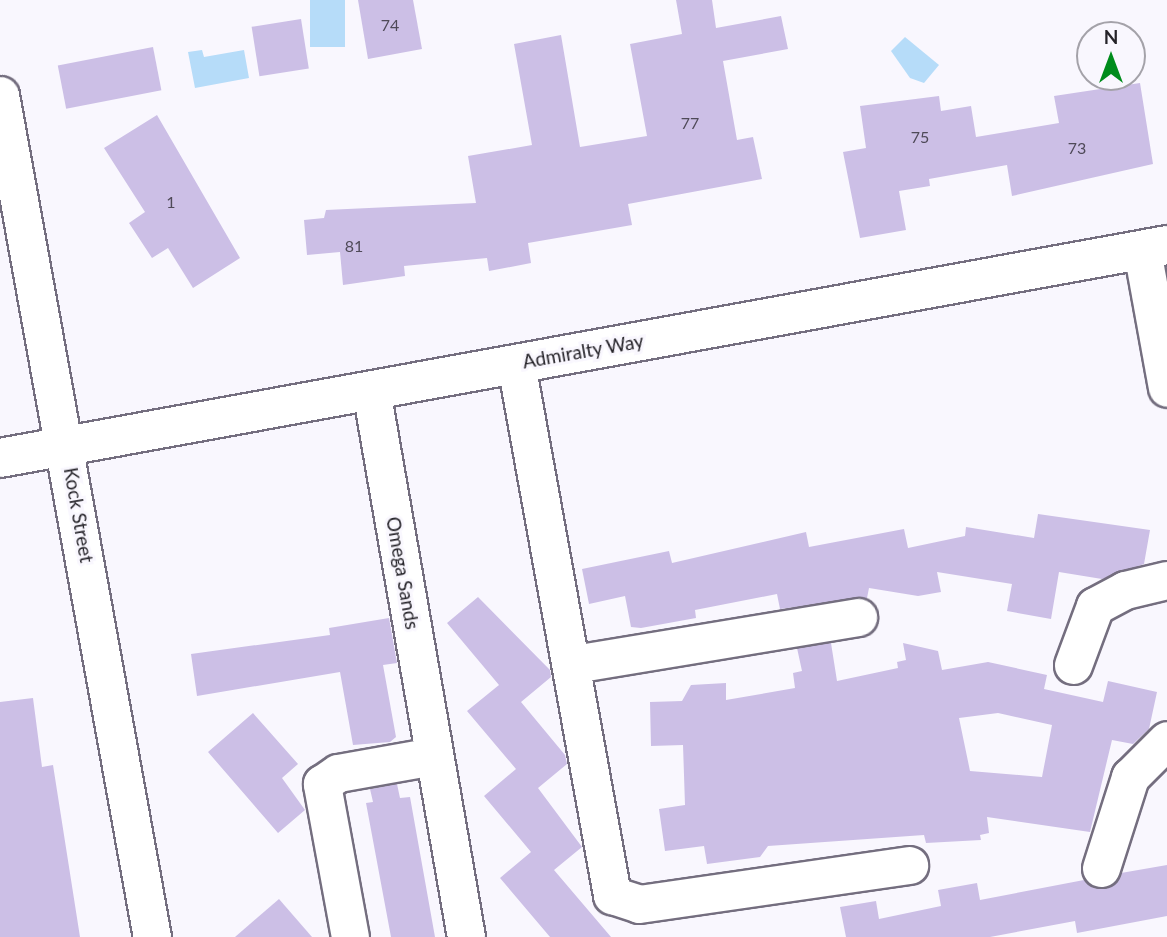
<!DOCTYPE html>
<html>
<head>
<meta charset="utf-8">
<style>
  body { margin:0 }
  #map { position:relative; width:1167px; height:937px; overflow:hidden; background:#f9f7fe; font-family:Lato,sans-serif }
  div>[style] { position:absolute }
  .water>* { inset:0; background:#b6dcf9; transform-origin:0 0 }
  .building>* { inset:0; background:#ccbfe6; transform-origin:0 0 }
  .roads { filter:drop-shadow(2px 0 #746e7f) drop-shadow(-2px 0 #746e7f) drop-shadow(0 2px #746e7f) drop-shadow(0 -2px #746e7f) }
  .street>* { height:37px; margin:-18.5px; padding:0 18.5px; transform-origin:18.5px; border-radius:18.5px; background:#fff }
  .secondary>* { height:38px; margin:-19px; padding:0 19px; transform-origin:19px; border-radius:19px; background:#fff }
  span { translate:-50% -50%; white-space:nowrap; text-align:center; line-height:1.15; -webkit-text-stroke:6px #f9f7fe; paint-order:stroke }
  .number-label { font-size:16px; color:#4f4a58 }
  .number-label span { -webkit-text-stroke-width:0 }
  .street-label { font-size:19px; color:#252329 }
  .north { position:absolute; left:1076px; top:21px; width:70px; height:70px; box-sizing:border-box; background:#f9f7fe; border:2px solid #a4a2a9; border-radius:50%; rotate:0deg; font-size:19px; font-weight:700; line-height:28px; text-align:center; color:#252329 }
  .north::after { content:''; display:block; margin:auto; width:24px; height:32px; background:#008c1c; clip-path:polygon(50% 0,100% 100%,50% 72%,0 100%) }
</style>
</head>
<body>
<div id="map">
  <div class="water">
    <i style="left:310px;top:0;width:35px;height:47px"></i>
    <i style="clip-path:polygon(905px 37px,939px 65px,924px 83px,910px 78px,891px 51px)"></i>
    <i style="clip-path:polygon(202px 50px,204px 57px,244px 50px,249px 78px,195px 88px,188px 52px)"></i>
  </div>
  <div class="building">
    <i style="clip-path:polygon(358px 0,413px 0,422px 49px,368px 59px)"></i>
    <i style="clip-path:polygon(676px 0,712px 0,716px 28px,781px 16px,788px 49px,723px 61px,737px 140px,753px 137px,762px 179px,628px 204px,632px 225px,528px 243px,531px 263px,489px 271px,487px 258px,404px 266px,405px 276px,343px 285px,340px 252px,307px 255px,304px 220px,324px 218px,326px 210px,476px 203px,468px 156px,532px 145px,514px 44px,561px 35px,580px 147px,647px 136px,630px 44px,682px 34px)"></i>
    <i style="left:301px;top:19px;width:50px;height:50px;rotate:81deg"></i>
    <i style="left:153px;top:47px;width:44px;height:97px;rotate:79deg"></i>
    <i style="clip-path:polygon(1140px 83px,1153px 164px,1012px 196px,1007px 165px,929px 179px,930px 186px,899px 191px,906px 230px,860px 238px,843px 152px,866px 148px,860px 106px,939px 96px,941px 111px,971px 106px,976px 137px,1059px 123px,1054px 96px)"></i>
    <i style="clip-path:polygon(157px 115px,240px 258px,193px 288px,168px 248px,152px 258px,129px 223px,145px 212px,104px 148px)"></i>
    <i style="clip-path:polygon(1038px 514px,1150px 530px,1144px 564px,1102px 579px,1059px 572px,1051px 619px,1007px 611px,1012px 584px,937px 572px,941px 592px,918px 596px,869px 588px,867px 598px,780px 609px,777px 594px,695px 610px,696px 618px,641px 628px,631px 627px,625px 596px,589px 604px,582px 569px,669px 551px,672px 563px,806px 532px,809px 547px,904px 529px,908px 548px,965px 536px,966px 527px,1034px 538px)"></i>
    <i style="clip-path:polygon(478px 597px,550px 670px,551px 677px,521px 702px,565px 755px,567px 764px,538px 788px,582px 847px,554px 870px,611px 937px,550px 937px,500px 878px,531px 852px,484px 796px,516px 769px,467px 711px,499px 685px,447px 623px)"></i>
    <i style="clip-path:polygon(389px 618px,397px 663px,383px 665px,396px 737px,390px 742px,353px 745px,340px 672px,197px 696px,191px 654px,330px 635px,329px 628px)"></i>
    <i style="clip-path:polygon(evenodd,831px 643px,837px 681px,898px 668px,897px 662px,906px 660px,903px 643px,938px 651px,942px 670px,988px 662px,1047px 675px,1044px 689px,1103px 702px,1108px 681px,1157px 692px,1149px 729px,1133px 744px,1112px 740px,1090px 832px,987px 817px,989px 833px,980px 835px,981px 840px,926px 843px,924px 835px,768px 846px,760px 857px,707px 864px,704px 846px,665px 851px,659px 809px,685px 805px,683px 745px,651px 746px,650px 702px,682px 701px,691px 685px,726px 683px,726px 700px,795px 688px,793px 673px,802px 671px,797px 648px,831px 643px,998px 713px,1052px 725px,1042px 777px,970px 771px,959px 718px,998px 713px)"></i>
    <i style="clip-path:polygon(33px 698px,42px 767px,53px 765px,80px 937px,0 937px,0 702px)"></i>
    <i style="clip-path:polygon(253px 713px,298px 764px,282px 778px,305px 810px,278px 833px,208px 752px)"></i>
    <i style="clip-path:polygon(397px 784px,400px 798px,410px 797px,435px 937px,391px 937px,366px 803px,373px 802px,370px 789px)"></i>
    <i style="clip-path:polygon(1167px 865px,1167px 916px,1077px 933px,1075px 921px,990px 937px,846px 937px,840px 907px,876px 901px,879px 919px,941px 906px,938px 890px,977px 883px,980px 900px,1084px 880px,1105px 889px,1121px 873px)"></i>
    <i style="clip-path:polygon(279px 899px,312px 937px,235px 937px)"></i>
  </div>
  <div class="roads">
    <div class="street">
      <i style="left:0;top:95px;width:856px;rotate:79.77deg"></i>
      <i style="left:1142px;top:250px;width:140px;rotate:79.7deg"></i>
      <i style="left:516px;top:364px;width:540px;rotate:79.75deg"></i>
      <i style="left:612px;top:895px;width:28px;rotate:18deg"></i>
      <i style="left:639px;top:904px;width:273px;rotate:-8.2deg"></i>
      <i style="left:371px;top:390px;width:555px;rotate:80.15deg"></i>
      <i style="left:574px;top:664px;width:288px;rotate:-9.4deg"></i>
      <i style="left:1073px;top:665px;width:63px;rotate:-69.6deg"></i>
      <i style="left:1095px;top:606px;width:34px;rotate:-28deg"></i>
      <i style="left:1125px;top:590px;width:43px;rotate:-13.4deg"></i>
      <i style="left:1101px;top:868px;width:96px;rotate:-72.3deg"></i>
      <i style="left:1130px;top:777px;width:52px;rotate:-45deg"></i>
      <i style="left:350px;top:937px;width:156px;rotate:-100.4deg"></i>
      <i style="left:322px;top:784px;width:19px;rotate:-35deg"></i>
      <i style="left:338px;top:773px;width:97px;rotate:-10.1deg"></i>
    </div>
    <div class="secondary">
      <i style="left:0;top:458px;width:1186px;rotate:-10.34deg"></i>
    </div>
  </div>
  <div class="number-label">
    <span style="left:390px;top:25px">74</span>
    <span style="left:690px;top:123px">77</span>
    <span style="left:920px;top:137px">75</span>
    <span style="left:1077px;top:148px">73</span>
    <span style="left:171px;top:202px">1</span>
    <span style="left:354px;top:246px">81</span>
  </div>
  <div class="street-label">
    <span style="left:583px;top:351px;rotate:-10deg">Admiralty Way</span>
    <span style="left:79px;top:515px;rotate:80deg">Kock Street</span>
    <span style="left:403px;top:573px;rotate:80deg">Omega Sands</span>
  </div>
  <div class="north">N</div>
</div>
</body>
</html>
